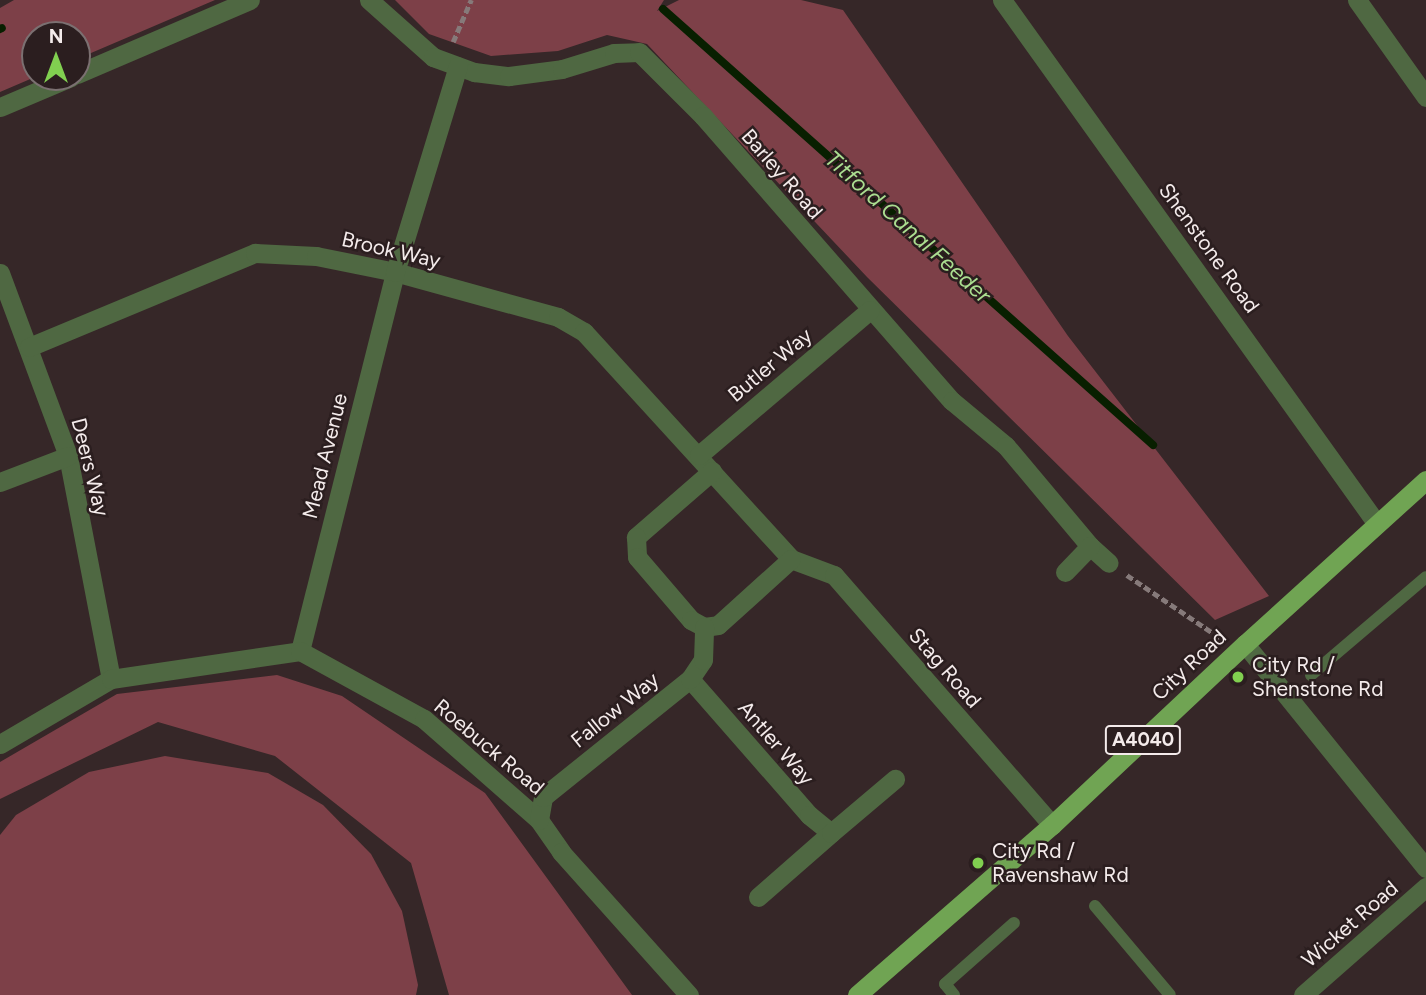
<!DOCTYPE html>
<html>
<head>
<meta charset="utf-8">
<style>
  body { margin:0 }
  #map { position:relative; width:1426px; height:995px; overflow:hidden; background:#362728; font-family:Figtree,sans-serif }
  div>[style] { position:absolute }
  .green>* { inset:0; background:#7d4048 }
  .stream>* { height:8px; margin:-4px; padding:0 4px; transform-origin:4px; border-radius:4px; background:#081f00 }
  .path>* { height:4.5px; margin-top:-2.25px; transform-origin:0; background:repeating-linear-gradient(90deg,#867a7a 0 7px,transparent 0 10.5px) }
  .service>* { height:12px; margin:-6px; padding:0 6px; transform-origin:6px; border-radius:6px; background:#4f6842 }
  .minor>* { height:19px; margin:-9.5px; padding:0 9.5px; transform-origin:9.5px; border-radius:9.5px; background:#4f6842 }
  .primary>* { height:19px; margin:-9.5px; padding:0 9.5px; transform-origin:9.5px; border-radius:9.5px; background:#70a453 }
  .dots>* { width:19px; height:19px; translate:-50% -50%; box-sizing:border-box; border:4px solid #2b1e1f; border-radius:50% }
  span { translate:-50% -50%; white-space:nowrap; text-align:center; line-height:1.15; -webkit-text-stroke:5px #2b1e1f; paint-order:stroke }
  .shield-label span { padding:2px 5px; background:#2b1e1f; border:2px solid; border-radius:5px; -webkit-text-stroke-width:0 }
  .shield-label { font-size:19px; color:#f4ebeb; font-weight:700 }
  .street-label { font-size:21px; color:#f4ebeb }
  .poi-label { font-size:21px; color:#f4ebeb }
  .left { translate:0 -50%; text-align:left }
  .water-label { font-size:23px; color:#abde90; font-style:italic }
  .north { position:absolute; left:21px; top:21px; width:70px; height:70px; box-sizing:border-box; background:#2b1e1f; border:2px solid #7b7071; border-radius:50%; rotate:0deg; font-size:19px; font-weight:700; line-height:28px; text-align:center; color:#f4ebeb }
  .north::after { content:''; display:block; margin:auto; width:24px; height:32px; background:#81d050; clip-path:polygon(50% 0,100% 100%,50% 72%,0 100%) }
</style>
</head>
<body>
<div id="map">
  <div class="green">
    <i style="clip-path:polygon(14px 0,215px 0,77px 59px,77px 35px,35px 35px,35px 77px,0 92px,0 8px)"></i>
    <i style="clip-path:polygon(395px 0,664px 0,657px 11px,679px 0,801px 0,843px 10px,1068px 336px,1269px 596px,1215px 620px,867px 277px,647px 44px,607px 35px,558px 51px,491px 56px,429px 34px)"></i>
    <i style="clip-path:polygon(277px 675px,342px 696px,485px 793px,632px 995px,449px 995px,411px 863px,275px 756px,158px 722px,0 799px,0 762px,117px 694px)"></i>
    <i style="clip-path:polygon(165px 756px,268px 773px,323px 805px,371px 854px,402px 911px,418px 985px,416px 995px,0 995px,0 835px,16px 815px,89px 772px)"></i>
  </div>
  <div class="stream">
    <i style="left:663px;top:9px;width:656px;rotate:41.66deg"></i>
    <i style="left:0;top:29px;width:2px;rotate:-27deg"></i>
  </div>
  <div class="path">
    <i style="left:453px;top:42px;width:46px;rotate:-66.8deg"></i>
    <i style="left:1127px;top:575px;width:115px;rotate:34deg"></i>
  </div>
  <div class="service">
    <i style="left:1311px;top:675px;width:151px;rotate:-40.4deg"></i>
    <i style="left:1095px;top:906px;width:116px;rotate:49.9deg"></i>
    <i style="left:954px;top:995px;width:14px;rotate:-129deg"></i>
    <i style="left:945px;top:984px;width:92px;rotate:-41.5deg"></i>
  </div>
  <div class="minor">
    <i style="left:369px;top:0;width:86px;rotate:41.7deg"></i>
    <i style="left:433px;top:57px;width:44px;rotate:20.1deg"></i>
    <i style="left:474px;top:72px;width:35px;rotate:7deg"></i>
    <i style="left:509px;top:76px;width:53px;rotate:-7.5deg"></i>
    <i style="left:562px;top:69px;width:54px;rotate:-17.1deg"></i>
    <i style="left:614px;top:53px;width:25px;rotate:-2deg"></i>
    <i style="left:639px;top:52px;width:91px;rotate:45deg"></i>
    <i style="left:703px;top:116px;width:378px;rotate:48.9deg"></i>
    <i style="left:952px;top:401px;width:70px;rotate:39.8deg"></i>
    <i style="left:1006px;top:446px;width:131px;rotate:50deg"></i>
    <i style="left:1090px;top:546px;width:25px;rotate:42deg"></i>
    <i style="left:1002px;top:0;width:644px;rotate:54.41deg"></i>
    <i style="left:1357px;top:0;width:119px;rotate:54.6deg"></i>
    <i style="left:77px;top:74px;width:188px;rotate:-23.2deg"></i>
    <i style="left:0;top:107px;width:77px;rotate:-22.9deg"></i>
    <i style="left:0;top:273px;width:195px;rotate:69.6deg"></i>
    <i style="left:68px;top:456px;width:227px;rotate:79.1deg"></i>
    <i style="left:29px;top:347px;width:245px;rotate:-22.6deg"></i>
    <i style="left:255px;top:253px;width:61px;rotate:2.8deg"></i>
    <i style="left:316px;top:256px;width:81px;rotate:11.4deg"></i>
    <i style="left:395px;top:272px;width:169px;rotate:15.4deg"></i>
    <i style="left:558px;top:317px;width:30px;rotate:30deg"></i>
    <i style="left:584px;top:332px;width:307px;rotate:47.6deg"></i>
    <i style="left:791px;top:559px;width:46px;rotate:20.4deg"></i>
    <i style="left:834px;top:575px;width:332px;rotate:48.9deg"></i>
    <i style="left:699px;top:455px;width:224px;rotate:-40.3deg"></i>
    <i style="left:712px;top:471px;width:101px;rotate:139deg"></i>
    <i style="left:636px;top:537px;width:20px;rotate:87deg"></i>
    <i style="left:637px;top:557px;width:83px;rotate:49.4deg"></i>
    <i style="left:691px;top:620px;width:15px;rotate:28deg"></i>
    <i style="left:704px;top:627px;width:14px;rotate:-8deg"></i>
    <i style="left:718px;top:625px;width:98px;rotate:-42.1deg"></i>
    <i style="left:0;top:482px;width:73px;rotate:-20.9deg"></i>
    <i style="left:1065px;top:572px;width:36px;rotate:-46deg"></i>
    <i style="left:1245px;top:644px;width:288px;rotate:51.1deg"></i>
    <i style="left:300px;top:651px;width:391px;rotate:-75.9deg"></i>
    <i style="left:395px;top:272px;width:215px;rotate:-73deg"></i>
    <i style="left:690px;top:679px;width:181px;rotate:48.8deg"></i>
    <i style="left:809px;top:815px;width:28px;rotate:39deg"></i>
    <i style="left:831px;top:833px;width:97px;rotate:138.8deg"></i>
    <i style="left:0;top:744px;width:129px;rotate:-30.4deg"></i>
    <i style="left:111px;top:679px;width:191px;rotate:-8.4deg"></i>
    <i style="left:300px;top:651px;width:141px;rotate:28.7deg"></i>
    <i style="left:424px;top:719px;width:153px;rotate:41.3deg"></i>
    <i style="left:539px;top:820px;width:39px;rotate:55deg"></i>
    <i style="left:561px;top:852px;width:192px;rotate:48.2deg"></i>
    <i style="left:539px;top:820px;width:23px;rotate:-80deg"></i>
    <i style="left:543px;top:797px;width:189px;rotate:-38.8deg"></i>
    <i style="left:690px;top:679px;width:23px;rotate:-56deg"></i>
    <i style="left:703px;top:660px;width:33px;rotate:-88deg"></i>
    <i style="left:831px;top:833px;width:84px;rotate:-40.2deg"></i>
    <i style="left:1303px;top:995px;width:164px;rotate:-41.3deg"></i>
  </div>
  <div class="primary">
    <i style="left:857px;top:995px;width:259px;rotate:-41.1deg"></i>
    <i style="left:1052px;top:825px;width:265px;rotate:-43.2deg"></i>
    <i style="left:1245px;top:644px;width:244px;rotate:-42.2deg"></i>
  </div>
  <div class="dots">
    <i style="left:1238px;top:677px;background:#81d050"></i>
    <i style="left:978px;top:863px;background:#81d050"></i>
  </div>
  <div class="shield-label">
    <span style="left:1143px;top:740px">A4040</span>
  </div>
  <div class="street-label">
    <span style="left:782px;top:174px;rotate:49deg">Barley Road</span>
    <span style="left:1209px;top:248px;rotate:54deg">Shenstone Road</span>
    <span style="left:391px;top:250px;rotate:13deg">Brook Way</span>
    <span style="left:770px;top:365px;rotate:-40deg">Butler Way</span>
    <span style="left:325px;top:456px;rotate:-76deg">Mead Avenue</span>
    <span style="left:90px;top:467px;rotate:76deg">Deers Way</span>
    <span style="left:1189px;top:665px;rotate:-43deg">City Road</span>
    <span style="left:945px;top:668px;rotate:49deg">Stag Road</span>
    <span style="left:615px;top:710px;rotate:-39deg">Fallow Way</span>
    <span style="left:776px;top:743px;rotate:49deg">Antler Way</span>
    <span style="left:489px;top:747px;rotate:40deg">Roebuck Road</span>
    <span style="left:1350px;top:924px;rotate:-41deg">Wicket Road</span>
  </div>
  <div class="poi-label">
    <span class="left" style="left:1252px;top:677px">City Rd /<br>Shenstone Rd</span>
    <span class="left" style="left:992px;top:863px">City Rd /<br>Ravenshaw Rd</span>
  </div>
  <div class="water-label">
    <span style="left:908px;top:227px;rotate:42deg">Titford Canal Feeder</span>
  </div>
  <div class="north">N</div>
</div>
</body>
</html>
